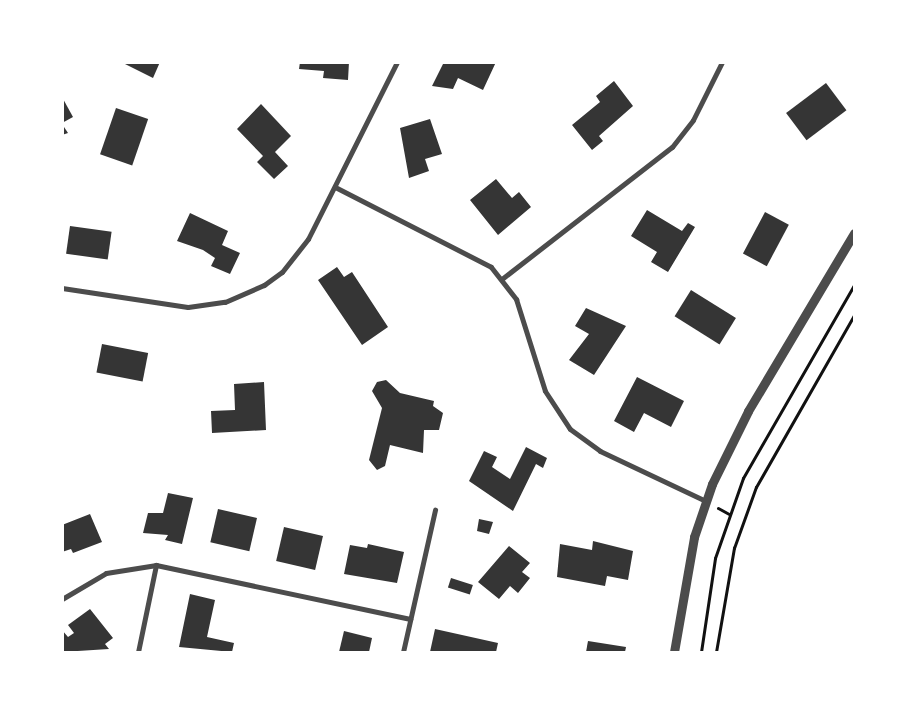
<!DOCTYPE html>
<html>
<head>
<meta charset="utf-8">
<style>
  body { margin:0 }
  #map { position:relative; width:917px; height:715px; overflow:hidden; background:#fff; font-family:Georgia,serif }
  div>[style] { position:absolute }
  .building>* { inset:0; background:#353535; transform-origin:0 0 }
  .path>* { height:3px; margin:-1.5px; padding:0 1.5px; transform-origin:1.5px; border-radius:1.5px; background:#111 }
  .minor>* { height:5px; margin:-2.5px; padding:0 2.5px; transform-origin:2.5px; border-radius:2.5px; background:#4c4c4c }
  .tertiary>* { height:9px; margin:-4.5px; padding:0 4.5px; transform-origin:4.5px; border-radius:4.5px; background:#4c4c4c }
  span { translate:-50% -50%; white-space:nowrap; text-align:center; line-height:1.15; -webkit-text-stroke:5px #fff; paint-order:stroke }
  .frame { position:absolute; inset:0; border:64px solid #fff; pointer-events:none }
</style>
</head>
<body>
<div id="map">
  <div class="building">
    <i style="clip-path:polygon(121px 62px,160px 62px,153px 78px)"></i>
    <i style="clip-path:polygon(300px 62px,349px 62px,348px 80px,323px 78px,324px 71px,299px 69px)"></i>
    <i style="clip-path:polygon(444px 62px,496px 62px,483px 90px,458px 78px,453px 89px,432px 86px)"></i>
    <i style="clip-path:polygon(614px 81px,633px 106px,599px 136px,603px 141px,592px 150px,572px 125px,600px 102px,596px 96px)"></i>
    <i style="left:826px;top:83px;width:34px;height:50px;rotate:53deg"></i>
    <i style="clip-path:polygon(62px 97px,73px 117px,62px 123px)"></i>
    <i style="clip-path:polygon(261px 104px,291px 136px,275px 152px,288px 166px,274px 179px,257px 162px,263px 156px,237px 129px)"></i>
    <i style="left:116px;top:108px;width:34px;height:49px;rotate:19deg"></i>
    <i style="clip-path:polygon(430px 119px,442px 154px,425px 159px,429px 171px,409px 178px,400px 128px)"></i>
    <i style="clip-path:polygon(62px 124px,68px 133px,62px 135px)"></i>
    <i style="clip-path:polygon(496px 179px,512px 198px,519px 192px,531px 207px,498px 235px,470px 200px)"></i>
    <i style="clip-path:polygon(647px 210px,682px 231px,688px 223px,695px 227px,668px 272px,651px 262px,657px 252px,631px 236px)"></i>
    <i style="left:765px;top:212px;width:27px;height:47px;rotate:28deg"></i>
    <i style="clip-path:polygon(190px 213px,228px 231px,222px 245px,240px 253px,230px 274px,211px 266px,215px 258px,203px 250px,177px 241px)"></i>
    <i style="left:70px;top:226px;width:42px;height:28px;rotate:8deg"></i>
    <i style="clip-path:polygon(337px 267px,344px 277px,352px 272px,388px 327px,362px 345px,318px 280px)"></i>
    <i style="left:691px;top:290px;width:53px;height:31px;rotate:32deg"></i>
    <i style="clip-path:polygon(586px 308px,626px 326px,594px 375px,569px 360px,589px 334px,575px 326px)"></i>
    <i style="left:102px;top:344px;width:47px;height:29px;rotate:11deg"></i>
    <i style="clip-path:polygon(637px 377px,684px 401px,671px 427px,644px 413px,634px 432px,614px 421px)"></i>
    <i style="clip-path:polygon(386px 380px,400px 393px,434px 401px,433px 406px,443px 413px,439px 430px,424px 430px,423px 453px,390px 445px,385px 466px,377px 470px,369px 460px,382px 408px,372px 391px,377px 382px)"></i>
    <i style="clip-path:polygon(264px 382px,266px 430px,212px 433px,211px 411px,235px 410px,234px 384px)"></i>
    <i style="clip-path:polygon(526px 447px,547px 458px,543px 468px,536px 464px,513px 511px,469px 481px,484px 451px,497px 457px,492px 467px,510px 479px)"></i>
    <i style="clip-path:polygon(168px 493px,193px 498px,182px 544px,165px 540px,168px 535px,143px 533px,148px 513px,163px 513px)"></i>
    <i style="left:218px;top:509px;width:40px;height:34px;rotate:13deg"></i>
    <i style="clip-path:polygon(90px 514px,102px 542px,73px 553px,71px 549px,62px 552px,62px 525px)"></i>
    <i style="clip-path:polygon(479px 519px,493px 522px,489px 534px,477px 531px)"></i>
    <i style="left:284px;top:527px;width:40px;height:35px;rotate:13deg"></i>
    <i style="clip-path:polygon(593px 541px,633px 551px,628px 580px,607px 576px,605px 586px,557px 577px,560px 544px,592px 550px)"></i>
    <i style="clip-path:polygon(368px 544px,404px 552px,397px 583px,344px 574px,350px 545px,367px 548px)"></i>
    <i style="clip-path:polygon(509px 546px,530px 563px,522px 572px,530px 578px,518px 593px,510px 586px,499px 599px,478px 582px)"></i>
    <i style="left:451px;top:578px;width:23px;height:10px;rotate:18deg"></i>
    <i style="clip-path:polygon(190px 594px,215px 600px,207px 637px,234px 643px,232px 652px,179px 647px)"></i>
    <i style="clip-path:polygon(90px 609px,113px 638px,105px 644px,109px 649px,62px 652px,62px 630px,68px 637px,74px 633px,68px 625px)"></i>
    <i style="clip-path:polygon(435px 629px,498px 643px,496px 652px,430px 652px)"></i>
    <i style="clip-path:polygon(344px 631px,372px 638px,369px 652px,339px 652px)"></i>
    <i style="clip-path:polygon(588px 641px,626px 647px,625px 652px,586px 652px)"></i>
  </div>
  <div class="path">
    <i style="left:718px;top:508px;width:13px;rotate:29deg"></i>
    <i style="left:701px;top:652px;width:95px;rotate:-81.5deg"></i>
    <i style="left:715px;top:558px;width:85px;rotate:-70.7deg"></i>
    <i style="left:743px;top:478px;width:223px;rotate:-60.1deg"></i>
    <i style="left:716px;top:652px;width:106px;rotate:-80.2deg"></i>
    <i style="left:734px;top:548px;width:65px;rotate:-70.2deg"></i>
    <i style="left:756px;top:487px;width:198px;rotate:-60.3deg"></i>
  </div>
  <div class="minor">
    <i style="left:335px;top:187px;width:175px;rotate:27.1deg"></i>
    <i style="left:491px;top:267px;width:41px;rotate:52deg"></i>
    <i style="left:516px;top:299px;width:96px;rotate:72.5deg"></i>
    <i style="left:545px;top:391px;width:45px;rotate:56.7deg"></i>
    <i style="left:570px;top:429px;width:37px;rotate:36deg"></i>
    <i style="left:600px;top:451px;width:117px;rotate:25.3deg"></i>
    <i style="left:503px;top:278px;width:214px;rotate:-37.8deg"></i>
    <i style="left:672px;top:147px;width:34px;rotate:-52deg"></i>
    <i style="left:693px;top:120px;width:65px;rotate:-63.4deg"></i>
    <i style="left:62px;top:288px;width:127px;rotate:8.6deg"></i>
    <i style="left:188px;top:307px;width:37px;rotate:-8deg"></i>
    <i style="left:225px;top:302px;width:43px;rotate:-23.6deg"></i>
    <i style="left:264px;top:285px;width:22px;rotate:-36deg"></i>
    <i style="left:282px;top:272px;width:42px;rotate:-51.8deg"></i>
    <i style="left:308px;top:239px;width:198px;rotate:-63.3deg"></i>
    <i style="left:62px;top:599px;width:51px;rotate:-30.6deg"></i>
    <i style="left:106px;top:573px;width:51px;rotate:-9.1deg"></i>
    <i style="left:156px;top:565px;width:260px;rotate:12deg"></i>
    <i style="left:138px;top:652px;width:89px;rotate:-78.3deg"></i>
    <i style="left:403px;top:652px;width:146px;rotate:-77.3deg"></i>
  </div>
  <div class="tertiary">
    <i style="left:674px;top:652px;width:117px;rotate:-80.1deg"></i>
    <i style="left:694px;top:537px;width:56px;rotate:-71.2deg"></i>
    <i style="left:712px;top:484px;width:81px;rotate:-63.7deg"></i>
    <i style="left:748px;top:411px;width:207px;rotate:-59.2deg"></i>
  </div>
  <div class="frame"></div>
</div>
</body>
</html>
